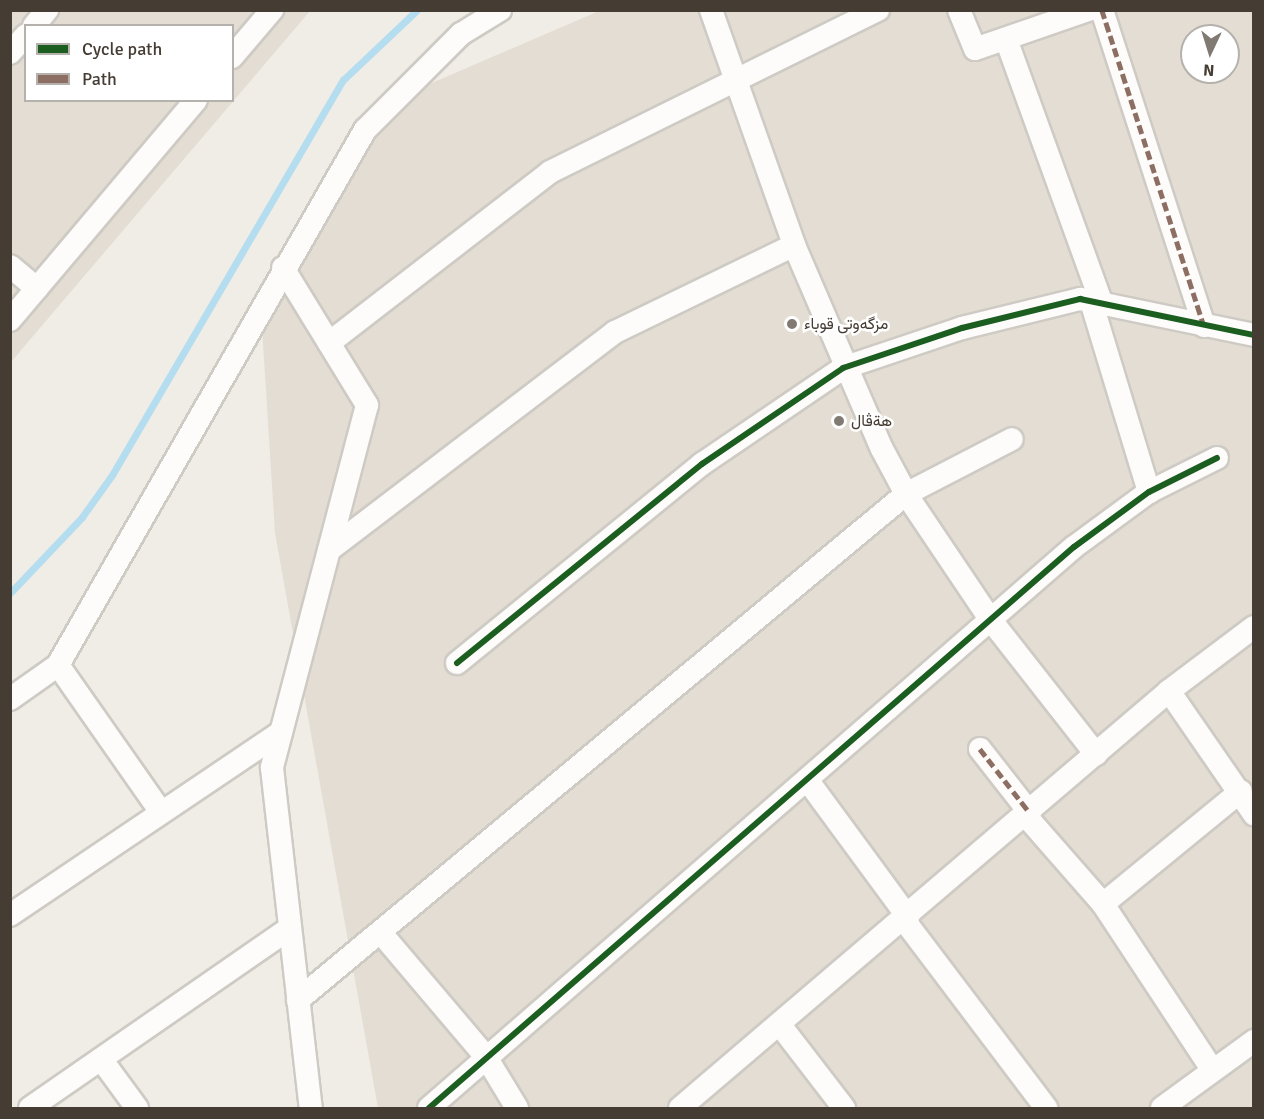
<!DOCTYPE html>
<html>
<head>
<meta charset="utf-8">
<style>
  body { margin:0 }
  #map { position:relative; width:1264px; height:1119px; overflow:hidden; background:#f0ece6; font-family:Signika,Vazirmatn,sans-serif }
  div>[style] { position:absolute }
  .residential>* { inset:0; background:#e4ddd3 }
  .stream>* { height:7px; margin:-3.5px; padding:0 3.5px; transform-origin:3.5px; border-radius:3.5px; background:#b4ddf0 }
  .roads { filter:drop-shadow(2px 0 #cecac4) drop-shadow(-2px 0 #cecac4) drop-shadow(0 2px #cecac4) drop-shadow(0 -2px #cecac4) }
  .minor>* { height:22px; margin:-11px; padding:0 11px; transform-origin:11px; border-radius:11px; background:#fdfcfb }
  .quiet>* { height:4.5px; margin-top:-2.25px; transform-origin:0; background:repeating-linear-gradient(90deg,#8d6e63 0 9px,transparent 0 13.5px) }
  .cycleway>* { height:6px; margin:-3px; padding:0 3px; transform-origin:3px; border-radius:3px; background:#1b5e20 }
  .dots>* { width:16px; height:16px; translate:-50% -50%; box-sizing:border-box; border:3px solid #fff; border-radius:50% }
  span { translate:-50% -50%; white-space:nowrap; text-align:center; line-height:1.15; -webkit-text-stroke:5px #fff; paint-order:stroke }
  .poi-label { font-size:16px; color:#453c33 }
  .left { translate:0 -50%; text-align:left }
  .frame { position:absolute; inset:0; border:12px solid #453c33; pointer-events:none }
  .legend { position:absolute; left:24px; top:24px; width:210px; height:78px; box-sizing:border-box; background:#fff; border:2px solid #b5b1ad; margin:0; padding:8px 10px; list-style:none; font-size:18px; color:#453c33 }
  .legend li { display:flex; align-items:center; gap:12px; height:30px }
  .legend b { width:30px; border:2px solid #b5b1ad }
  .north { position:absolute; left:1180px; top:24px; width:60px; height:60px; box-sizing:border-box; background:#fff; border:2px solid #b5b1ad; border-radius:50%; rotate:184deg; font-size:16px; font-weight:700; line-height:24px; text-align:center; color:#453c33 }
  .north::after { content:''; display:block; margin:auto; width:21px; height:27px; background:#817a72; clip-path:polygon(50% 0,100% 100%,50% 72%,0 100%) }
</style>
</head>
<body>
<div id="map">
  <div class="residential">
    <i style="clip-path:polygon(evenodd,11px 11px,310px 11px,11px 362px,11px 11px,26px 26px,232px 26px,232px 100px,26px 100px,26px 26px)"></i>
    <i style="clip-path:polygon(evenodd,599px 11px,1253px 11px,1253px 1108px,378px 1108px,275px 533px,262px 328px,367px 111px,599px 11px,1192px 36px,1228px 36px,1228px 72px,1192px 72px,1192px 36px)"></i>
  </div>
  <div class="stream">
    <i style="left:10px;top:593px;width:105px;rotate:-46.5deg"></i>
    <i style="left:82px;top:517px;width:52px;rotate:-54.5deg"></i>
    <i style="left:112px;top:475px;width:458px;rotate:-59.7deg"></i>
    <i style="left:343px;top:80px;width:102px;rotate:-43.4deg"></i>
  </div>
  <div class="roads">
    <div class="minor">
      <i style="left:711px;top:10px;width:249px;rotate:70.5deg"></i>
      <i style="left:794px;top:245px;width:222px;rotate:66.7deg"></i>
      <i style="left:882px;top:449px;width:51px;rotate:61.9deg"></i>
      <i style="left:906px;top:494px;width:151px;rotate:56.1deg"></i>
      <i style="left:990px;top:619px;width:172px;rotate:51.9deg"></i>
      <i style="left:959px;top:10px;width:42px;rotate:67.7deg"></i>
      <i style="left:975px;top:49px;width:120px;rotate:-19deg"></i>
      <i style="left:1102px;top:10px;width:332px;rotate:72.1deg"></i>
      <i style="left:34px;top:26px;width:21px;rotate:-51deg"></i>
      <i style="left:1006px;top:39px;width:282px;rotate:70.1deg"></i>
      <i style="left:10px;top:53px;width:24px;rotate:-48deg"></i>
      <i style="left:232px;top:57px;width:62px;rotate:-49.6deg"></i>
      <i style="left:10px;top:266px;width:35px;rotate:40deg"></i>
      <i style="left:283px;top:268px;width:161px;rotate:58.5deg"></i>
      <i style="left:367px;top:405px;width:375px;rotate:104.7deg"></i>
      <i style="left:272px;top:768px;width:342px;rotate:83.5deg"></i>
      <i style="left:1091px;top:301px;width:200px;rotate:73.1deg"></i>
      <i style="left:10px;top:320px;width:288px;rotate:-49.8deg"></i>
      <i style="left:329px;top:343px;width:279px;rotate:-37.7deg"></i>
      <i style="left:550px;top:172px;width:366px;rotate:-26.3deg"></i>
      <i style="left:329px;top:550px;width:360px;rotate:-37.3deg"></i>
      <i style="left:615px;top:332px;width:199px;rotate:-25.9deg"></i>
      <i style="left:457px;top:663px;width:316px;rotate:-39.1deg"></i>
      <i style="left:702px;top:464px;width:171px;rotate:-34.2deg"></i>
      <i style="left:843px;top:368px;width:126px;rotate:-18.6deg"></i>
      <i style="left:962px;top:328px;width:122px;rotate:-13.8deg"></i>
      <i style="left:1080px;top:299px;width:178px;rotate:11.7deg"></i>
      <i style="left:58px;top:665px;width:179px;rotate:55deg"></i>
      <i style="left:1169px;top:691px;width:150px;rotate:55.4deg"></i>
      <i style="left:10px;top:699px;width:59px;rotate:-35.3deg"></i>
      <i style="left:58px;top:665px;width:617px;rotate:-60.15deg"></i>
      <i style="left:365px;top:130px;width:136px;rotate:-45deg"></i>
      <i style="left:461px;top:34px;width:46px;rotate:-31.6deg"></i>
      <i style="left:980px;top:749px;width:81px;rotate:52deg"></i>
      <i style="left:808px;top:781px;width:169px;rotate:53.7deg"></i>
      <i style="left:1026px;top:816px;width:117px;rotate:48.8deg"></i>
      <i style="left:1103px;top:904px;width:196px;rotate:56.6deg"></i>
      <i style="left:1103px;top:904px;width:178px;rotate:-39.3deg"></i>
      <i style="left:10px;top:915px;width:327px;rotate:-34deg"></i>
      <i style="left:904px;top:920px;width:236px;rotate:52.9deg"></i>
      <i style="left:381px;top:933px;width:162px;rotate:49.7deg"></i>
      <i style="left:486px;top:1057px;width:60px;rotate:58.7deg"></i>
      <i style="left:298px;top:1000px;width:791px;rotate:-39.77deg"></i>
      <i style="left:906px;top:494px;width:119px;rotate:-27.4deg"></i>
      <i style="left:780px;top:1025px;width:105px;rotate:52.4deg"></i>
      <i style="left:101px;top:1059px;width:61px;rotate:53.7deg"></i>
      <i style="left:30px;top:1108px;width:316px;rotate:-34.7deg"></i>
      <i style="left:429px;top:1108px;width:855px;rotate:-41.02deg"></i>
      <i style="left:1074px;top:547px;width:93px;rotate:-36.3deg"></i>
      <i style="left:1149px;top:492px;width:76px;rotate:-26.6deg"></i>
      <i style="left:680px;top:1108px;width:643px;rotate:-40.46deg"></i>
      <i style="left:1169px;top:691px;width:106px;rotate:-37deg"></i>
      <i style="left:1162px;top:1108px;width:114px;rotate:-36.1deg"></i>
    </div>
  </div>
  <div class="quiet">
    <i style="left:1102px;top:10px;width:332px;rotate:72.1deg"></i>
    <i style="left:980px;top:749px;width:81px;rotate:52deg"></i>
  </div>
  <div class="cycleway">
    <i style="left:457px;top:663px;width:316px;rotate:-39.1deg"></i>
    <i style="left:702px;top:464px;width:171px;rotate:-34.2deg"></i>
    <i style="left:843px;top:368px;width:126px;rotate:-18.6deg"></i>
    <i style="left:962px;top:328px;width:122px;rotate:-13.8deg"></i>
    <i style="left:1080px;top:299px;width:178px;rotate:11.7deg"></i>
    <i style="left:429px;top:1108px;width:855px;rotate:-41.02deg"></i>
    <i style="left:1074px;top:547px;width:93px;rotate:-36.3deg"></i>
    <i style="left:1149px;top:492px;width:76px;rotate:-26.6deg"></i>
  </div>
  <div class="dots">
    <i style="left:792px;top:324px;background:#817a72"></i>
    <i style="left:839px;top:421px;background:#817a72"></i>
  </div>
  <div class="poi-label">
    <span class="left" style="left:804px;top:324px">مزگەوتی قوباء</span>
    <span class="left" style="left:851px;top:421px">هةڤال</span>
  </div>
  <div class="frame"></div>
  <ul class="legend">
  <li><b style="height:8px;background:#1b5e20"></b>Cycle path</li>
  <li><b style="height:8px;background:#8d6e63"></b>Path</li>
  </ul>
  <div class="north">N</div>
</div>
</body>
</html>
